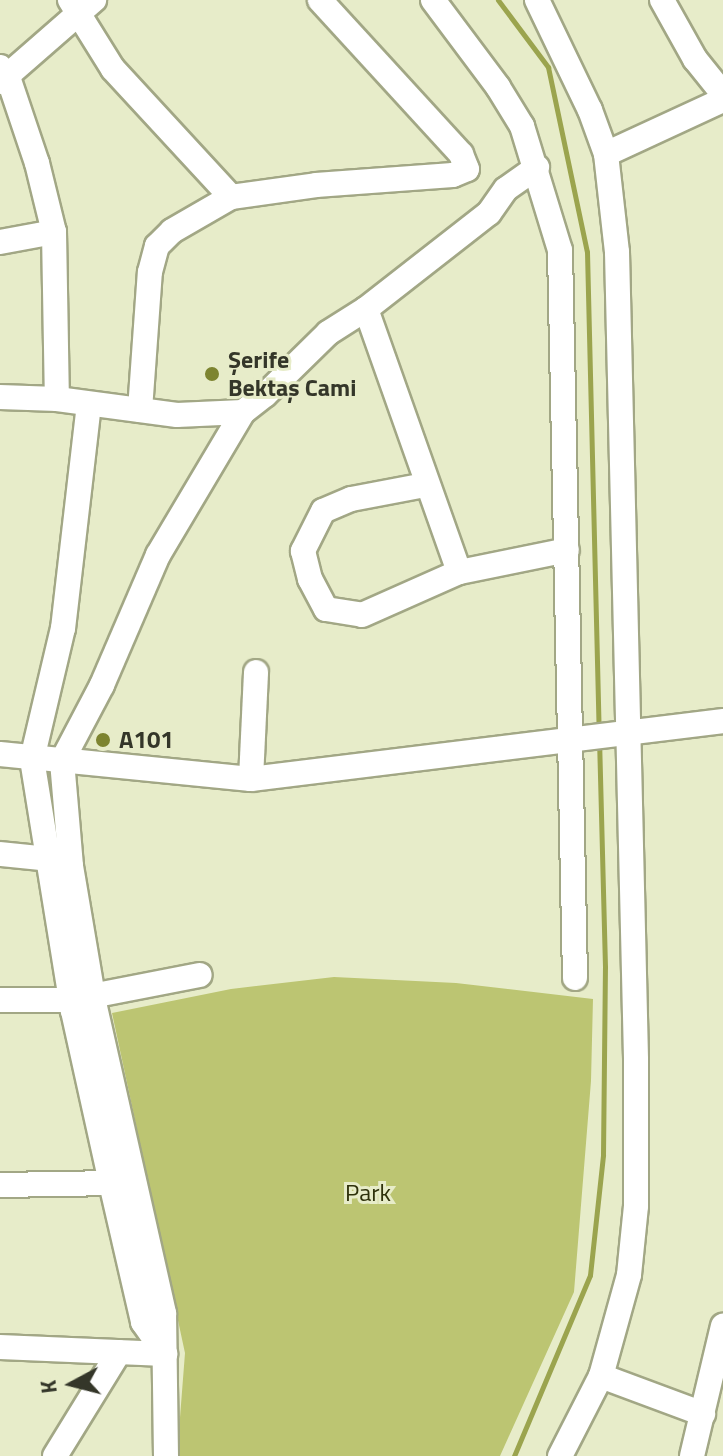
<!DOCTYPE html>
<html>
<head>
<meta charset="utf-8">
<style>
  body { margin:0 }
  #map { position:relative; width:723px; height:1456px; overflow:hidden; background:#e7ecc9; font-family:"Titillium Web",sans-serif }
  div>[style] { position:absolute }
  .green>* { inset:0; background:#bcc572 }
  .stream>* { height:5px; margin:-2.5px; padding:0 2.5px; transform-origin:2.5px; border-radius:2.5px; background:#9ba44e }
  .roads { filter:drop-shadow(2px 0 #a2a785) drop-shadow(-2px 0 #a2a785) drop-shadow(0 2px #a2a785) drop-shadow(0 -2px #a2a785) }
  .minor>* { height:24px; margin:-12px; padding:0 12px; transform-origin:12px; border-radius:12px; background:#fff }
  .dots>* { width:22px; height:22px; translate:-50% -50%; box-sizing:border-box; border:4px solid #e7ecc9; border-radius:50% }
  span { translate:-50% -50%; white-space:nowrap; text-align:center; line-height:1.15; -webkit-text-stroke:6px #e7ecc9; paint-order:stroke }
  .poi-label { font-size:24px; color:#343629; font-weight:700 }
  .left { translate:0 -50%; text-align:left }
  .park-label { font-size:24px; color:#2e310b }
  .north { position:absolute; left:32px; top:1344px; width:80px; height:80px; -webkit-text-stroke:6px #e7ecc9; paint-order:stroke; rotate:263deg; font-size:22px; font-weight:700; line-height:32px; text-align:center; color:#343629 }
  .north::after { content:''; display:block; margin:auto; width:28px; height:36px; background:#343629; clip-path:polygon(50% 0,100% 100%,50% 72%,0 100%) }
</style>
</head>
<body>
<div id="map">
  <div class="green">
    <i style="clip-path:polygon(334px 977px,456px 983px,593px 999px,591px 1081px,574px 1292px,500px 1456px,177px 1456px,185px 1353px,112px 1013px,231px 989px)"></i>
  </div>
  <div class="stream">
    <i style="left:498px;top:0;width:84px;rotate:53.3deg"></i>
    <i style="left:548px;top:67px;width:189px;rotate:78.1deg"></i>
    <i style="left:587px;top:252px;width:479px;rotate:88.6deg"></i>
    <i style="left:514px;top:1456px;width:196px;rotate:-67.2deg"></i>
    <i style="left:590px;top:1275px;width:121px;rotate:-83.8deg"></i>
    <i style="left:603px;top:1155px;width:188px;rotate:-89.4deg"></i>
    <i style="left:605px;top:967px;width:222px;rotate:-91.5deg"></i>
  </div>
  <div class="roads">
    <div class="minor">
      <i style="left:70px;top:0;width:81px;rotate:58.1deg"></i>
      <i style="left:113px;top:69px;width:174px;rotate:47.3deg"></i>
      <i style="left:433px;top:0;width:109px;rotate:53.2deg"></i>
      <i style="left:498px;top:87px;width:46px;rotate:58.4deg"></i>
      <i style="left:522px;top:126px;width:130px;rotate:73deg"></i>
      <i style="left:560px;top:250px;width:728px;rotate:88.82deg"></i>
      <i style="left:537px;top:0;width:122px;rotate:64.3deg"></i>
      <i style="left:590px;top:110px;width:47px;rotate:70deg"></i>
      <i style="left:606px;top:154px;width:99px;rotate:83.6deg"></i>
      <i style="left:617px;top:252px;width:808px;rotate:88.65deg"></i>
      <i style="left:636px;top:1060px;width:146px;rotate:90deg"></i>
      <i style="left:636px;top:1206px;width:69px;rotate:95.8deg"></i>
      <i style="left:629px;top:1275px;width:105px;rotate:105.5deg"></i>
      <i style="left:601px;top:1376px;width:90px;rotate:117.1deg"></i>
      <i style="left:662px;top:0;width:68px;rotate:60.8deg"></i>
      <i style="left:695px;top:59px;width:45px;rotate:51.3deg"></i>
      <i style="left:0;top:67px;width:13px;rotate:51deg"></i>
      <i style="left:8px;top:77px;width:91px;rotate:71.4deg"></i>
      <i style="left:37px;top:163px;width:71px;rotate:76.2deg"></i>
      <i style="left:54px;top:232px;width:167px;rotate:89deg"></i>
      <i style="left:0;top:82px;width:125px;rotate:-41.1deg"></i>
      <i style="left:606px;top:154px;width:129px;rotate:-24.8deg"></i>
      <i style="left:0;top:242px;width:55px;rotate:-10.5deg"></i>
      <i style="left:366px;top:309px;width:279px;rotate:70.5deg"></i>
      <i style="left:0;top:397px;width:57px;rotate:2deg"></i>
      <i style="left:57px;top:399px;width:121px;rotate:7.6deg"></i>
      <i style="left:177px;top:415px;width:66px;rotate:-2.6deg"></i>
      <i style="left:89px;top:404px;width:226px;rotate:96.6deg"></i>
      <i style="left:63px;top:628px;width:135px;rotate:103.3deg"></i>
      <i style="left:32px;top:759px;width:255px;rotate:80.8deg"></i>
      <i style="left:73px;top:1011px;width:176px;rotate:77.5deg"></i>
      <i style="left:111px;top:1183px;width:143px;rotate:77deg"></i>
      <i style="left:143px;top:1322px;width:39px;rotate:55deg"></i>
      <i style="left:140px;top:410px;width:138px;rotate:-85.9deg"></i>
      <i style="left:150px;top:272px;width:27px;rotate:-75deg"></i>
      <i style="left:157px;top:246px;width:21px;rotate:-45deg"></i>
      <i style="left:172px;top:231px;width:68px;rotate:-30deg"></i>
      <i style="left:231px;top:197px;width:86px;rotate:-8deg"></i>
      <i style="left:316px;top:185px;width:137px;rotate:-4.2deg"></i>
      <i style="left:453px;top:175px;width:15px;rotate:-23deg"></i>
      <i style="left:467px;top:169px;width:16px;rotate:-112deg"></i>
      <i style="left:461px;top:154px;width:209px;rotate:-132.5deg"></i>
      <i style="left:425px;top:485px;width:75px;rotate:169.3deg"></i>
      <i style="left:351px;top:499px;width:30px;rotate:157deg"></i>
      <i style="left:323px;top:511px;width:45px;rotate:116.6deg"></i>
      <i style="left:303px;top:551px;width:29px;rotate:76deg"></i>
      <i style="left:310px;top:579px;width:34px;rotate:62deg"></i>
      <i style="left:326px;top:609px;width:36px;rotate:9deg"></i>
      <i style="left:362px;top:615px;width:106px;rotate:-23.9deg"></i>
      <i style="left:459px;top:572px;width:110px;rotate:-11.5deg"></i>
      <i style="left:0;top:754px;width:252px;rotate:5.7deg"></i>
      <i style="left:251px;top:779px;width:476px;rotate:-7deg"></i>
      <i style="left:251px;top:779px;width:107px;rotate:-87.3deg"></i>
      <i style="left:0;top:854px;width:49px;rotate:5.8deg"></i>
      <i style="left:0;top:1000px;width:71px"></i>
      <i style="left:71px;top:1000px;width:131px;rotate:-11deg"></i>
      <i style="left:0;top:1185px;width:111px;rotate:-1deg"></i>
      <i style="left:0;top:1347px;width:165px;rotate:2.4deg"></i>
      <i style="left:601px;top:1376px;width:109px;rotate:20.4deg"></i>
      <i style="left:55px;top:1456px;width:122px;rotate:-58.4deg"></i>
      <i style="left:166px;top:1456px;width:143px;rotate:-90.8deg"></i>
      <i style="left:164px;top:1313px;width:313px;rotate:-102.7deg"></i>
      <i style="left:95px;top:1008px;width:144px;rotate:-99.6deg"></i>
      <i style="left:71px;top:866px;width:105px;rotate:-94.9deg"></i>
      <i style="left:62px;top:761px;width:86px;rotate:-62.2deg"></i>
      <i style="left:102px;top:685px;width:142px;rotate:-66.7deg"></i>
      <i style="left:158px;top:555px;width:166px;rotate:-59.3deg"></i>
      <i style="left:243px;top:412px;width:28px;rotate:-38deg"></i>
      <i style="left:265px;top:395px;width:88px;rotate:-44.5deg"></i>
      <i style="left:328px;top:333px;width:45px;rotate:-32.3deg"></i>
      <i style="left:366px;top:309px;width:156px;rotate:-38deg"></i>
      <i style="left:489px;top:213px;width:29px;rotate:-55deg"></i>
      <i style="left:506px;top:189px;width:38px;rotate:-35deg"></i>
      <i style="left:692px;top:1456px;width:134px;rotate:-76.6deg"></i>
    </div>
  </div>
  <div class="dots">
    <i style="left:212px;top:374px;background:#7d8430"></i>
    <i style="left:103px;top:740px;background:#7d8430"></i>
  </div>
  <div class="poi-label">
    <span class="left" style="left:228px;top:374px">Şerife<br>Bektaş Cami</span>
    <span class="left" style="left:119px;top:740px">A101</span>
  </div>
  <div class="park-label">
    <span style="left:368px;top:1193px">Park</span>
  </div>
  <div class="north">K</div>
</div>
</body>
</html>
